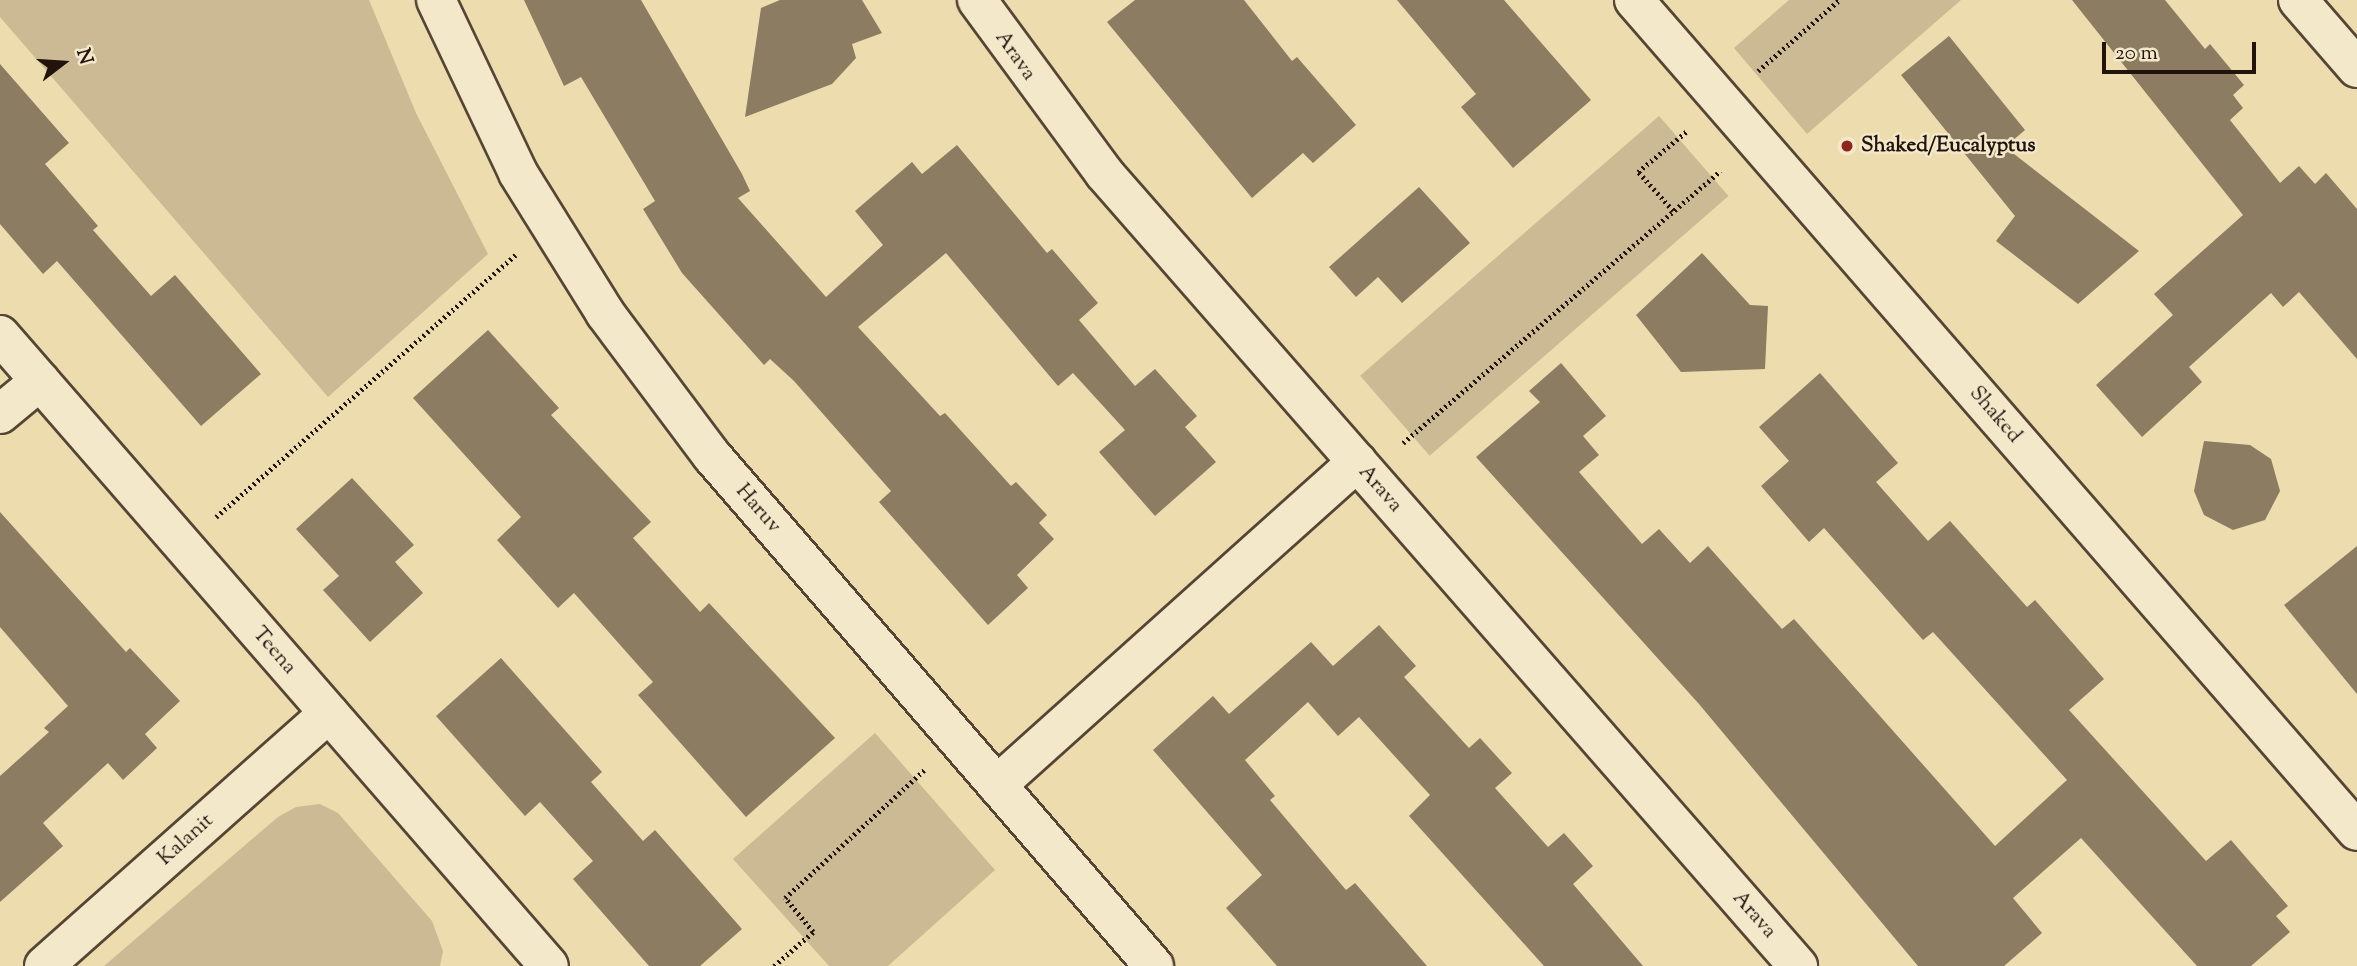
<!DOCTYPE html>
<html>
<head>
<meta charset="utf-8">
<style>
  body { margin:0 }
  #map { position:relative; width:2357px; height:966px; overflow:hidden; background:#eddcae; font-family:"Sorts Mill Goudy",serif }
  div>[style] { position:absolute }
  .green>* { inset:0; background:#cbba93; transform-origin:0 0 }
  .building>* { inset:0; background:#8c7c61 }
  .path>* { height:4.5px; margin-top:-2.25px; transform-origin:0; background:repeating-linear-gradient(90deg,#23130d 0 2px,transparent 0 5.5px) }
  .roads { filter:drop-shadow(2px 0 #564535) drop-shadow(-2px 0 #564535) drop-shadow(0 2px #564535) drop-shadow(0 -2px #564535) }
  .minor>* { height:38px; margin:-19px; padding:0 19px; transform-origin:19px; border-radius:19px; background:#f3e8ca }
  .dots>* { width:19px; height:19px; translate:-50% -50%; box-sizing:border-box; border:4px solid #f3e8ca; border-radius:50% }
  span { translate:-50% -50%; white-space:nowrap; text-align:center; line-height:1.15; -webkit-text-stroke:5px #f3e8ca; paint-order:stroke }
  .street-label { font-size:21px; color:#23130d }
  .poi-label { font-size:21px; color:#23130d; font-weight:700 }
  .left { translate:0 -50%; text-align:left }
  .north { position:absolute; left:28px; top:28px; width:70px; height:70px; -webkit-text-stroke:5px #f3e8ca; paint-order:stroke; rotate:73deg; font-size:19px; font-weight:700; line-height:28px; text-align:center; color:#23130d }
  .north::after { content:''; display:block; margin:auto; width:24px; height:32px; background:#23130d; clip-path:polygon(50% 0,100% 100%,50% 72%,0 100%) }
  .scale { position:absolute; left:2102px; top:42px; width:154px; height:32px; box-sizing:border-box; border:4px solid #23130d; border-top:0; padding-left:9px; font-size:21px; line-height:24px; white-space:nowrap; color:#23130d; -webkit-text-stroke:5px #f3e8ca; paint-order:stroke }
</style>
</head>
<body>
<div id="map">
  <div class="green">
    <i style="clip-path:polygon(0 0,369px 0,416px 113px,488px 254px,328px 397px,0 17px)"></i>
    <i style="clip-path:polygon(1789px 0,1961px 0,1807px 134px,1734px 48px)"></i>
    <i style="left:1659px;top:116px;width:106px;height:396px;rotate:49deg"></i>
    <i style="clip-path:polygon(875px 733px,995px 870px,888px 966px,829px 966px,733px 859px)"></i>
    <i style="clip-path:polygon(320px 804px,338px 813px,432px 921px,443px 951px,440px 966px,104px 966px,278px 817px,296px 807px)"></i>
  </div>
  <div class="building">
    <i style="clip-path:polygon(524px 0,641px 0,742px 174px,750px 191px,738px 198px,826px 297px,883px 245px,855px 211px,912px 162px,922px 174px,957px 145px,1047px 253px,1052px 249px,1098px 303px,1079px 320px,1135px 386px,1155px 369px,1197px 416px,1185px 427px,1216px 462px,1155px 516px,1099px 452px,1125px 430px,1073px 373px,1058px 386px,946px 253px,858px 327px,940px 416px,945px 413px,1011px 486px,1016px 482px,1047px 515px,1039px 523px,1054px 539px,1017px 575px,1028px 588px,988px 625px,879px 502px,891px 491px,794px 381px,770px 359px,764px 365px,682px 273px,643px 209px,655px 201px,581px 77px,564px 86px)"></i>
    <i style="clip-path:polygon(780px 0,862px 0,882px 33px,852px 44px,856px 58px,832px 84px,745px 117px,761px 8px)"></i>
    <i style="clip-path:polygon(1135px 0,1244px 0,1292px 61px,1297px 57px,1356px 125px,1313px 163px,1303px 153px,1252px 198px,1107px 22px)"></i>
    <i style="clip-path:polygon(1397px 0,1504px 0,1591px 100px,1513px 168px,1461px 107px,1476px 94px)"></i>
    <i style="clip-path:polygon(2072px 0,2165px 0,2205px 49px,2210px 44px,2244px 85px,2233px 95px,2243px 108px,2230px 120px,2280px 183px,2299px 166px,2315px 184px,2326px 173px,2357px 209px,2357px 359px,2299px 292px,2283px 307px,2271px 293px,2189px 367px,2202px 382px,2142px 437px,2096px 385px,2173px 315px,2154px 294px,2243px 215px)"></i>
    <i style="clip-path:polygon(1949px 36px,2025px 130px,2005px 147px,2139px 251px,2078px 304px,1996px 241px,2015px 216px,1901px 75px)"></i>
    <i style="clip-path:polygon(0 64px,69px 143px,45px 164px,98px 226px,93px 230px,151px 296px,175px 275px,261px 374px,201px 426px,57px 261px,43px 274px,0 224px)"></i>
    <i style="clip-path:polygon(1419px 187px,1470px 243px,1402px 303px,1378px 277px,1356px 297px,1329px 267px)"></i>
    <i style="clip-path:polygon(1702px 253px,1750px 305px,1768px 306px,1765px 369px,1681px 372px,1636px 315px)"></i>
    <i style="clip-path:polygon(488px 330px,559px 408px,551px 415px,651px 522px,633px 538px,700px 612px,709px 603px,835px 738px,746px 817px,638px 695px,653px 682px,574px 593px,558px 608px,497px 540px,521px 517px,413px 398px)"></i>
    <i style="clip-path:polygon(1561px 363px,1606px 416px,1583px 436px,1599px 455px,1579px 472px,1642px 544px,1659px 529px,1690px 563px,1708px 546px,1782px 629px,1794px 619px,1995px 846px,2067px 780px,1933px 632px,1923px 640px,1824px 528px,1809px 542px,1761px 486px,1789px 461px,1759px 427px,1820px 373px,1898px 463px,1876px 482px,1928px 541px,1950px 521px,2027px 607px,2035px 600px,2104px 679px,2069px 710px,2206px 861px,2231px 840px,2288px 906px,2276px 916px,2290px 932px,2251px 966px,2197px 966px,2081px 838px,2013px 898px,2042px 933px,2004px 966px,1918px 966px,1699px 704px,1476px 457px,1540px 402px,1529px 391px)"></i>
    <i style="clip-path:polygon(2204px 441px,2250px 445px,2271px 459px,2280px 491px,2265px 520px,2233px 530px,2204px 515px,2194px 491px)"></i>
    <i style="clip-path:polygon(352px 478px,414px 545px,395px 562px,423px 593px,370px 642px,323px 590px,339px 576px,296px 529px)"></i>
    <i style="clip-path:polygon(0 512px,126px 652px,130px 648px,180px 701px,145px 734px,157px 748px,123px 780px,108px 763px,43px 823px,63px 846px,0 902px,0 776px,49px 732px,44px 728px,68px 706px,0 627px)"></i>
    <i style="clip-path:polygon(2357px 546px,2357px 694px,2284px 605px)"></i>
    <i style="clip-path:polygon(1379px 625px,1416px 666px,1404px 677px,1469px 748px,1480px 738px,1512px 773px,1495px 788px,1548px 847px,1564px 833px,1593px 866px,1573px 884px,1643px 966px,1544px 966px,1409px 816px,1430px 795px,1359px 717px,1338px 736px,1308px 702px,1245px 760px,1275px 796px,1270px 800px,1346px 890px,1355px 883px,1427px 966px,1277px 966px,1226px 908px,1262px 875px,1153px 750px,1213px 696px,1229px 714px,1311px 642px,1333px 666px)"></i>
    <i style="clip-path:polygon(501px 658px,602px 772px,591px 782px,643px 841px,655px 830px,742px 929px,700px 966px,649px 966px,573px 879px,593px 861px,540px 802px,525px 816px,436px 716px)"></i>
  </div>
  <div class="path">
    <i style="left:1758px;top:71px;width:108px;rotate:-41.2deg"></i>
    <i style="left:1673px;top:211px;width:52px;rotate:-131.9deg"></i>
    <i style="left:1638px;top:172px;width:64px;rotate:-39.9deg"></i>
    <i style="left:1403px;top:443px;width:418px;rotate:-40.6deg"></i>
    <i style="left:216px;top:517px;width:398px;rotate:-41.2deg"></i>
    <i style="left:774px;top:966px;width:52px;rotate:-41.1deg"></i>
    <i style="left:813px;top:932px;width:44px;rotate:-129.5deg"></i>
    <i style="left:785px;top:898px;width:189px;rotate:-42.6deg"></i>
  </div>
  <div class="roads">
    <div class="minor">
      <i style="left:436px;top:0;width:191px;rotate:64.6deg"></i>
      <i style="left:518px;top:173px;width:165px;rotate:58.1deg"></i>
      <i style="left:605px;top:313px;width:179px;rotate:53.2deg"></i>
      <i style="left:712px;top:456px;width:675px;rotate:49.09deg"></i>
      <i style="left:977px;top:0;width:215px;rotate:53.7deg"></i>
      <i style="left:1104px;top:173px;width:1054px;rotate:48.81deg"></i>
      <i style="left:1634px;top:0;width:1101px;rotate:48.98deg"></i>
      <i style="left:2298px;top:0;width:90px;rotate:49.1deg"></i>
      <i style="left:0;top:335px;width:836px;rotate:48.98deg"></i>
      <i style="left:0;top:414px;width:52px;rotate:-39.5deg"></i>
      <i style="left:997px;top:785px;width:484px;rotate:-41.9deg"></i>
      <i style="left:44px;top:966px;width:381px;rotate:-41.6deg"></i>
    </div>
  </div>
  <div class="dots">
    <i style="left:1847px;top:146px;background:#8f2418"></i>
  </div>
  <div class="street-label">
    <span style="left:1015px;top:56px;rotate:55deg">Arava</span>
    <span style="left:1995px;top:415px;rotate:49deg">Shaked</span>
    <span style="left:1380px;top:489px;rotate:49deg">Arava</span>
    <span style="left:758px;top:509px;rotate:49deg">Haruv</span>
    <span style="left:274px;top:651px;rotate:49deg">Teena</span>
    <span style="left:186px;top:840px;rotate:-42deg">Kalanit</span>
    <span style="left:1754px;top:915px;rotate:49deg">Arava</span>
  </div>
  <div class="poi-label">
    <span class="left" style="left:1861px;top:146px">Shaked/Eucalyptus</span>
  </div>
  <div class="north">N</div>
  <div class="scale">20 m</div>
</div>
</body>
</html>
